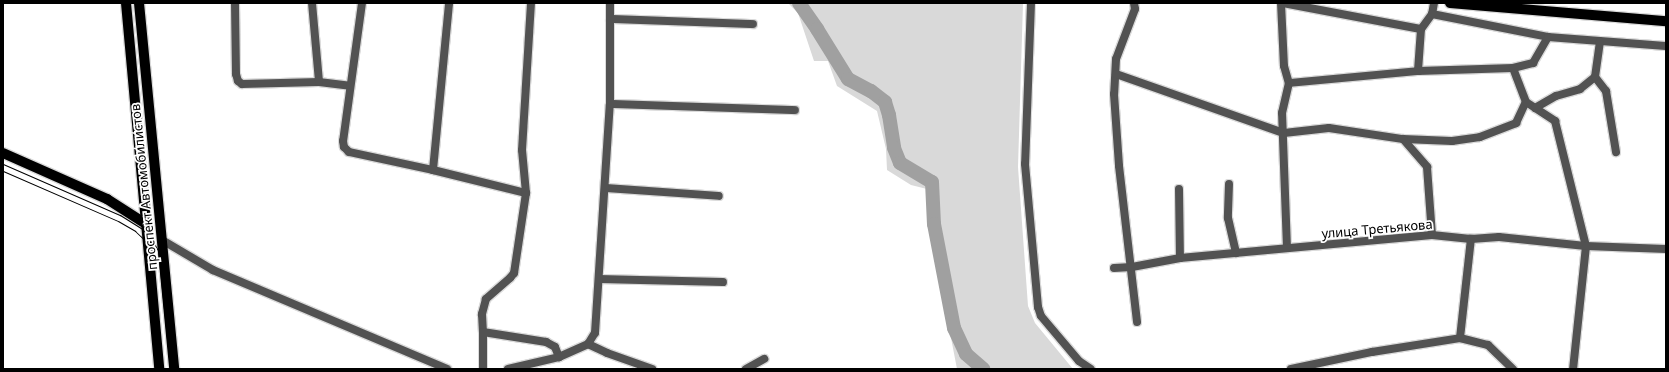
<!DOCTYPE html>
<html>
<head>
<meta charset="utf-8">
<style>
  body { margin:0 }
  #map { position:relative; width:1669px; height:372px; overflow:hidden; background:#fff; font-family:"Noto Sans",sans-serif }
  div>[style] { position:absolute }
  .green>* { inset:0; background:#d9d9d9 }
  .river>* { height:14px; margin:-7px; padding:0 7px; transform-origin:7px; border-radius:7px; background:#a0a0a0 }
  .roads { filter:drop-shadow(1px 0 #dbdbdb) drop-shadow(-1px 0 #dbdbdb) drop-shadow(0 1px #dbdbdb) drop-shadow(0 -1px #dbdbdb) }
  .minor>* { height:8px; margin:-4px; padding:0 4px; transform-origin:4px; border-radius:4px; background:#525252 }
  .tertiary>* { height:8px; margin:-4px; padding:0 4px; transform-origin:4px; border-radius:4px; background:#525252 }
  .primary>* { height:10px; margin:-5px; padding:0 5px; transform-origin:5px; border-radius:5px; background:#000 }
  .tram>* { height:1px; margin:-0.5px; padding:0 0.5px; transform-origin:0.5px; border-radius:0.5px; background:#000 }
  span { translate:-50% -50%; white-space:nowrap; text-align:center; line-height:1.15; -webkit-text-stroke:3.5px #fff; paint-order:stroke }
  .street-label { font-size:13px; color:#000 }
  .frame { position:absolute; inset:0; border:4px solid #000; pointer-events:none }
</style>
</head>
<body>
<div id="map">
  <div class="green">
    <i style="clip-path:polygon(788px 3px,1023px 3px,1018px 167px,1028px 306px,1035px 323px,1073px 369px,957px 369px,936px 260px,927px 189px,911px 185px,887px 170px,886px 149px,877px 111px,837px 86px,828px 61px,814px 61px,798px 13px)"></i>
  </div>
  <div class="river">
    <i style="left:799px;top:3px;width:32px;rotate:55deg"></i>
    <i style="left:817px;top:29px;width:59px;rotate:58.2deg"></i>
    <i style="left:848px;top:79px;width:26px;rotate:28deg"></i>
    <i style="left:871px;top:91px;width:18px;rotate:38deg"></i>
    <i style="left:885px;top:102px;width:14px;rotate:73deg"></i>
    <i style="left:889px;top:115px;width:33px;rotate:81deg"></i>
    <i style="left:894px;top:148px;width:16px;rotate:68deg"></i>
    <i style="left:900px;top:163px;width:37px;rotate:31deg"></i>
    <i style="left:932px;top:182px;width:42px;rotate:87.3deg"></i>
    <i style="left:934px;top:224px;width:106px;rotate:79.1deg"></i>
    <i style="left:954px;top:328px;width:29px;rotate:65deg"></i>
    <i style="left:966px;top:354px;width:23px;rotate:41deg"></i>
  </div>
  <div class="roads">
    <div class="minor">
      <i style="left:235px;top:3px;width:71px;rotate:89.2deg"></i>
      <i style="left:236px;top:74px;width:7px;rotate:74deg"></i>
      <i style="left:238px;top:81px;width:5px;rotate:37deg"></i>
      <i style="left:242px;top:84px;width:77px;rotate:-1.5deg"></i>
      <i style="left:319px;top:82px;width:31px;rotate:7deg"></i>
      <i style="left:312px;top:3px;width:79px;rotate:84.9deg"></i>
      <i style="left:362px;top:3px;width:139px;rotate:97.8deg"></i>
      <i style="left:343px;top:141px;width:6px;rotate:81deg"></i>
      <i style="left:344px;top:147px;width:7px;rotate:45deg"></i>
      <i style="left:349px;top:152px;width:86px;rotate:12.1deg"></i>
      <i style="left:433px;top:170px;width:168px;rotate:-84.5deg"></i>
      <i style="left:1031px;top:3px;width:161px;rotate:92.1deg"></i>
      <i style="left:1025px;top:164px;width:144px;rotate:84.8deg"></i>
      <i style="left:1038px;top:307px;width:9px;rotate:72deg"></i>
      <i style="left:1041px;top:316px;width:59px;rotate:49.8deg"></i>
      <i style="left:1079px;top:361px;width:14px;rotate:34deg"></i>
      <i style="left:1134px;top:3px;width:6px;rotate:81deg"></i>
      <i style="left:1135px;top:9px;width:53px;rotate:110.8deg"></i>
      <i style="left:1116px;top:59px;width:35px;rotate:93deg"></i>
      <i style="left:1114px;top:94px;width:72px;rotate:86deg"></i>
      <i style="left:1119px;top:166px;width:157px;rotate:83.4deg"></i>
      <i style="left:1281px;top:3px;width:63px;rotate:87.3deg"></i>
      <i style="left:1284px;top:66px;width:18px;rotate:74deg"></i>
      <i style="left:1283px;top:3px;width:140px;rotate:10.7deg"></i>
      <i style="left:1434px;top:3px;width:11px;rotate:100deg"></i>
      <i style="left:1432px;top:14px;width:118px;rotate:11.2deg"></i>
      <i style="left:1432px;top:14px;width:19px;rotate:126deg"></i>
      <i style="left:1421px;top:29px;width:42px;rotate:94.1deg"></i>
      <i style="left:1418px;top:71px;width:95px;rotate:-1.8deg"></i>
      <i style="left:610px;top:19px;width:143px;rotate:2deg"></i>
      <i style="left:1116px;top:74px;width:178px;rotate:19.4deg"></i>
      <i style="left:1284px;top:133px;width:45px;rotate:-6.3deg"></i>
      <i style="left:1329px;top:128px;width:75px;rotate:8.5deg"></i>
      <i style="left:1403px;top:139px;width:49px;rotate:2.3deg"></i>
      <i style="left:1452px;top:141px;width:28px;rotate:-8deg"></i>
      <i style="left:1480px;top:137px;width:39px;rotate:-21deg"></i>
      <i style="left:1516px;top:123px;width:23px;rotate:-65deg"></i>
      <i style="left:1526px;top:102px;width:36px;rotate:-111deg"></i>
      <i style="left:1513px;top:68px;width:21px;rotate:-14deg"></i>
      <i style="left:1533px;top:63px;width:30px;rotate:-60deg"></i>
      <i style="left:1548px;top:37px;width:118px;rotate:4.4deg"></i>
      <i style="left:1595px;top:77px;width:18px;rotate:52deg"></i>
      <i style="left:1606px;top:91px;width:62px;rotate:80.7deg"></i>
      <i style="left:1526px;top:102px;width:35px;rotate:33deg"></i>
      <i style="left:1555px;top:121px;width:129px;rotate:76.1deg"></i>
      <i style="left:1586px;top:246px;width:124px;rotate:96deg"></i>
      <i style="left:610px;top:104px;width:185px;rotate:1.9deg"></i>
      <i style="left:1535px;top:108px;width:24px;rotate:-30deg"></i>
      <i style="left:1556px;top:96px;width:25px;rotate:-16deg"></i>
      <i style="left:1580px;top:89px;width:19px;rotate:-39deg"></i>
      <i style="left:1595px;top:77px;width:36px;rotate:-82deg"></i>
      <i style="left:1403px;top:139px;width:37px;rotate:49deg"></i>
      <i style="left:1427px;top:167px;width:68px;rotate:85.8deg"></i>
      <i style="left:433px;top:170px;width:96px;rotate:13.9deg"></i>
      <i style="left:526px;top:193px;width:81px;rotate:98.5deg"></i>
      <i style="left:514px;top:273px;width:6px;rotate:129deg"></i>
      <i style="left:510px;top:278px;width:32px;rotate:139deg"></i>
      <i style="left:486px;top:299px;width:16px;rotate:105deg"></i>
      <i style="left:482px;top:314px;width:18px;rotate:87deg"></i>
      <i style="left:483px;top:332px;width:64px;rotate:9deg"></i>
      <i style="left:546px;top:342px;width:10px;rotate:29deg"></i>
      <i style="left:555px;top:347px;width:11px;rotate:68deg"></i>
      <i style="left:1229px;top:184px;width:34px;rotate:92deg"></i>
      <i style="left:1228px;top:218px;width:36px;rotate:77deg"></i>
      <i style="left:606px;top:188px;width:113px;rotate:4deg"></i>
      <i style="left:1179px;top:189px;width:69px;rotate:89.2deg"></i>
      <i style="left:526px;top:193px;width:43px;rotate:-95.3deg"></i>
      <i style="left:522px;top:150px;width:147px;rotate:-86.5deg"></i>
      <i style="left:1287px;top:248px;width:135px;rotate:-92.1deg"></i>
      <i style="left:1282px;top:113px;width:31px;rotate:-77deg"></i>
      <i style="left:1289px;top:83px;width:130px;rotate:-5.3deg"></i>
      <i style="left:1114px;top:268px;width:18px;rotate:-3deg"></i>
      <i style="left:1132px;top:267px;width:49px;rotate:-10.6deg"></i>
      <i style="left:1180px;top:258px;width:253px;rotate:-5.2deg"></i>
      <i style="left:1432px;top:235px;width:39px;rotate:6deg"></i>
      <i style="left:1471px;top:239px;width:28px;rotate:-4deg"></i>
      <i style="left:1499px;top:237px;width:87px;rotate:5.9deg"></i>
      <i style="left:1586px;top:246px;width:80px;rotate:2.1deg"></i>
      <i style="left:599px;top:279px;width:124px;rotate:1.4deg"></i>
      <i style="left:1460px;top:338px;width:100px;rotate:-83.7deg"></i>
      <i style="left:588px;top:344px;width:21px;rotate:25deg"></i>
      <i style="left:607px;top:353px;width:48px;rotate:19.6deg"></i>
      <i style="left:483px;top:369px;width:37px;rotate:-90deg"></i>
      <i style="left:508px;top:369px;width:52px;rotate:-13.2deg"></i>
      <i style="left:559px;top:357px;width:32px;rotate:-24deg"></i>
      <i style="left:588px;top:344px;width:13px;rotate:-58deg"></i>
      <i style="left:595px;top:333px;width:229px;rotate:-86.3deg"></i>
      <i style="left:610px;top:104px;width:101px;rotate:-90deg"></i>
      <i style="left:746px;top:369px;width:21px;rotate:-29deg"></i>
      <i style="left:1291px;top:369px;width:83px;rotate:-11.9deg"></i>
      <i style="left:1372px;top:352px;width:89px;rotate:-9deg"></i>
      <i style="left:1460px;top:338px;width:29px;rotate:14deg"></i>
      <i style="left:1488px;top:345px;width:35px;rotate:44deg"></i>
    </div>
    <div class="tertiary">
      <i style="left:162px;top:240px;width:59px;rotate:30.5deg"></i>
      <i style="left:213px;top:270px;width:254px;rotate:22.9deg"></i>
    </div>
    <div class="primary">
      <i style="left:126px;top:3px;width:367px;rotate:84.8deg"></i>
      <i style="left:139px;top:3px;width:368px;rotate:84.5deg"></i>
      <i style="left:1450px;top:3px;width:217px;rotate:4.8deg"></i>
      <i style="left:3px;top:153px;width:114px;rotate:23.9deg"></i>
      <i style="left:107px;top:199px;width:50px;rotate:32.7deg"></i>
    </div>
  </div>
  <div class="tram">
    <i style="left:3px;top:164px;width:128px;rotate:23.6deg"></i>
    <i style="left:120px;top:215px;width:32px;rotate:32deg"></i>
    <i style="left:147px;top:232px;width:21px;rotate:59deg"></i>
    <i style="left:158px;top:250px;width:120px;rotate:84.2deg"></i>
    <i style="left:3px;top:171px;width:125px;rotate:23.5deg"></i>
    <i style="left:118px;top:221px;width:20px;rotate:30deg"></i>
    <i style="left:135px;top:231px;width:18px;rotate:43deg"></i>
    <i style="left:148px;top:243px;width:21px;rotate:71deg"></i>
  </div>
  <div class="street-label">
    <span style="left:144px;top:187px;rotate:-96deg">проспект Автомобилистов</span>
    <span style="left:1377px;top:229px;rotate:-5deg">улица Третьякова</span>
  </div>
  <div class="frame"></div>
</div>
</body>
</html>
